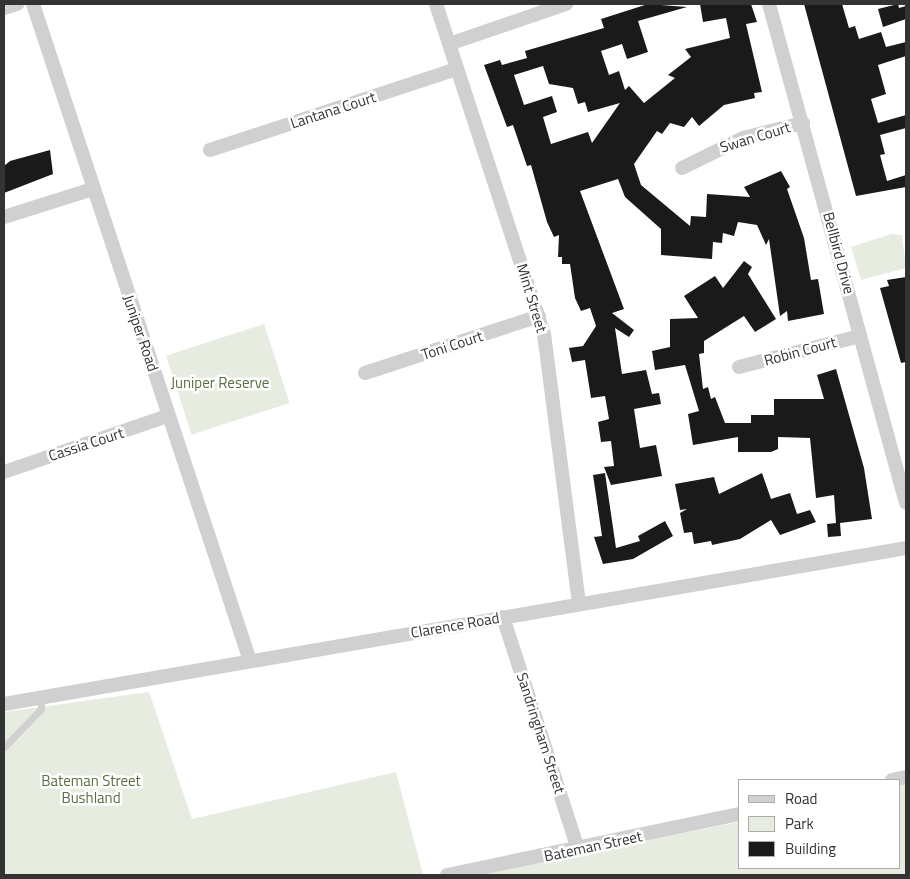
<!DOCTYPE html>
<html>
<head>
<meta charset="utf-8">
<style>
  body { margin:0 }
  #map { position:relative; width:910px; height:879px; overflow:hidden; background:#fff; font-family:"Titillium Web",sans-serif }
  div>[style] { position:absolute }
  .green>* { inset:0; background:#e6ecdf; transform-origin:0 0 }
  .building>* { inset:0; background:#1a1a1a }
  .lane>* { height:7px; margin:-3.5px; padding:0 3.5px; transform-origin:3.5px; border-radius:3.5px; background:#d0d0d0 }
  .street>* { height:14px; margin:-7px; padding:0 7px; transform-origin:7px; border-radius:7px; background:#d0d0d0 }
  span { translate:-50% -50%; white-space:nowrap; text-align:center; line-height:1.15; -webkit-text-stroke:5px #fff; paint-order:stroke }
  .street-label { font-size:15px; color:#333 }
  .park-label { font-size:15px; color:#56703f }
  .frame { position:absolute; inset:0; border:5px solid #333; pointer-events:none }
  .legend { position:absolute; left:738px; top:779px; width:162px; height:90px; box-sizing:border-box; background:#fff; border:1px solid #adadad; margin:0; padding:6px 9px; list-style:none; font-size:15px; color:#333 }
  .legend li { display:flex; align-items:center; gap:10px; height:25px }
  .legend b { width:25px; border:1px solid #adadad }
</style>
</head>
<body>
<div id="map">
  <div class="green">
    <i style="clip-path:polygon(892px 234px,902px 235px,906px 268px,861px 280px,851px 247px)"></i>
    <i style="left:264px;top:324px;width:83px;height:103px;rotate:72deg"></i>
    <i style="clip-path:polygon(149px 692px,192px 819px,396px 772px,423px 875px,4px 875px,4px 712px)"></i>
    <i style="clip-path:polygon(906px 783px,906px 875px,473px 875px,739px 822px,739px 868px,899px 868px,899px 784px)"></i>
  </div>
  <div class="building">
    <i style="clip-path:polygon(evenodd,648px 4px,687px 7px,638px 21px,648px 52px,627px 59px,622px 44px,601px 51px,609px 75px,619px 71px,625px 90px,629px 86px,644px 103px,675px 78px,668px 75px,691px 57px,685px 49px,730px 38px,726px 18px,703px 22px,700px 4px,751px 4px,757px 22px,746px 24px,762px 92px,754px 93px,755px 98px,724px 105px,699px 126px,692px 117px,684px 127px,670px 123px,662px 134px,657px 131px,634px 164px,641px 185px,690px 226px,691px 216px,706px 217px,707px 194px,750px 197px,744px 187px,781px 171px,790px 187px,787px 189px,804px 238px,811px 280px,818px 279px,824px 314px,788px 321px,787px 311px,780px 316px,769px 239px,766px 245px,757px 225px,738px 222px,734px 236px,723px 233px,722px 243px,713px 242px,712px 259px,661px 255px,661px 229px,625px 197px,618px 179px,580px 191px,624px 309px,612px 313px,634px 330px,629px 337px,615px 328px,622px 374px,646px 370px,652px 394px,659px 393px,661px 404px,634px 409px,640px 448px,656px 445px,662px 476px,611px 485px,604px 467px,614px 466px,611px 441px,601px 442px,598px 422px,609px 419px,605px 396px,591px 398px,585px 360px,572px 362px,569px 348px,583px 346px,596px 326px,590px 308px,581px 311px,575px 298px,570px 264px,562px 264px,562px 257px,558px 257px,559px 235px,554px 237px,547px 222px,531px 165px,527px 166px,513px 125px,507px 127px,484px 65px,500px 60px,502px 65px,527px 58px,525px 51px,604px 28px,601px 19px,648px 4px,543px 66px,549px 84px,573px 88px,578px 104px,585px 102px,588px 112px,620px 103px,592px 143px,588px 132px,551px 144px,543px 117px,557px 112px,552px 96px,524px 105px,514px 75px,543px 66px)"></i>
    <i style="clip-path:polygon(804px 4px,842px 4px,849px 28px,855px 26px,859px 39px,881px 32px,886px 47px,906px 42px,906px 56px,878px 65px,886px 94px,871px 99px,878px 123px,906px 115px,906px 128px,880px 135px,885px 154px,880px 155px,887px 181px,906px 175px,906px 187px,856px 196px)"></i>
    <i style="clip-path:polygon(898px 4px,899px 8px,906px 6px,906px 19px,883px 27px,878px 9px)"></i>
    <i style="clip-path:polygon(50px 150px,53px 174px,4px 193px,4px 166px,10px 161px)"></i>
    <i style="clip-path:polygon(744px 261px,752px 267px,748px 274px,776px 319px,755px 332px,744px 316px,704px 341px,704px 353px,699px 354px,703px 389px,708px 387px,711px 399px,715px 397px,725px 423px,751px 423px,751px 415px,774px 415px,774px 399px,824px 399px,817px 375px,836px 369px,864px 468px,872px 519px,840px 523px,841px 536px,828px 537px,827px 524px,836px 523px,834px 495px,816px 498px,810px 438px,778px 437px,778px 449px,771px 452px,738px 452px,738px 437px,693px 445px,688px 414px,699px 411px,685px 365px,655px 370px,652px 351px,670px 347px,670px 319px,698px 318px,684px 296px,715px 276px,723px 288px)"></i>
    <i style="clip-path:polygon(906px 277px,906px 362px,901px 363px,880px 288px,889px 286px,887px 280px)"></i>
    <i style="clip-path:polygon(605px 473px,616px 548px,640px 541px,638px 536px,665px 521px,673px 536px,633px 559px,603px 564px,594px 537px,602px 536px,593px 475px)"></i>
    <i style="clip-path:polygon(762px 473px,771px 499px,790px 493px,797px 514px,810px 510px,816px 522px,780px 535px,771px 520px,740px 539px,712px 545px,711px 541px,694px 544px,692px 532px,684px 533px,680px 513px,687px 509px,680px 510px,675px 484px,714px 477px,719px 494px)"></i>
  </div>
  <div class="lane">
    <i style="left:4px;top:747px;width:53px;rotate:-45.8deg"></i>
    <i style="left:41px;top:709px;width:11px;rotate:-90deg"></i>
  </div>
  <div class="street">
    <i style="left:33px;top:4px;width:692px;rotate:71.72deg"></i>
    <i style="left:436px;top:4px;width:347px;rotate:71.9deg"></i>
    <i style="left:544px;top:334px;width:272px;rotate:82.6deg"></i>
    <i style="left:769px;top:4px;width:517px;rotate:74.65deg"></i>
    <i style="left:4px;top:8px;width:14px;rotate:-17deg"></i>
    <i style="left:449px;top:44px;width:124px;rotate:-18.9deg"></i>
    <i style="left:210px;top:150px;width:260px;rotate:-18.2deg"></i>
    <i style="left:682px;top:168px;width:68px;rotate:-26.2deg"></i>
    <i style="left:743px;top:138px;width:62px;rotate:-14deg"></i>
    <i style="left:4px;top:217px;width:93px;rotate:-17.5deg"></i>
    <i style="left:739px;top:367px;width:125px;rotate:-14.4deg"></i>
    <i style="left:365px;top:373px;width:183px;rotate:-18.1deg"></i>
    <i style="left:4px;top:472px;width:173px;rotate:-18.9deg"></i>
    <i style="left:503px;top:617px;width:244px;rotate:72.1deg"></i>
    <i style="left:4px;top:704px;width:915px;rotate:-9.81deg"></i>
    <i style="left:892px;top:780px;width:14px;rotate:-12deg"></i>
    <i style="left:447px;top:875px;width:298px;rotate:-11.8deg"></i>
  </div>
  <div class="street-label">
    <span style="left:333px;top:110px;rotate:-18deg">Lantana Court</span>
    <span style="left:755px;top:137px;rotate:-17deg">Swan Court</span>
    <span style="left:839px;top:253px;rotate:75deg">Bellbird Drive</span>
    <span style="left:532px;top:298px;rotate:73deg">Mint Street</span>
    <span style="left:141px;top:333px;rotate:71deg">Juniper Road</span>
    <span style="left:452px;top:345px;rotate:-18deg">Toni Court</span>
    <span style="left:800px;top:351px;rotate:-15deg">Robin Court</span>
    <span style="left:86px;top:444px;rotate:-18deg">Cassia Court</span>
    <span style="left:455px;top:625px;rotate:-10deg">Clarence Road</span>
    <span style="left:541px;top:733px;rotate:72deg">Sandringham Street</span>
    <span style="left:593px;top:846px;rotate:-12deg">Bateman Street</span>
  </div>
  <div class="park-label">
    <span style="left:220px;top:383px">Juniper Reserve</span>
    <span style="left:91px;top:789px">Bateman Street<br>Bushland</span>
  </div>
  <div class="frame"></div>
  <ul class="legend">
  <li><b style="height:6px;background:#d0d0d0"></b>Road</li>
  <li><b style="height:14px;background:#e6ecdf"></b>Park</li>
  <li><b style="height:14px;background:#1a1a1a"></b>Building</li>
  </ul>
</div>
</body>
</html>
